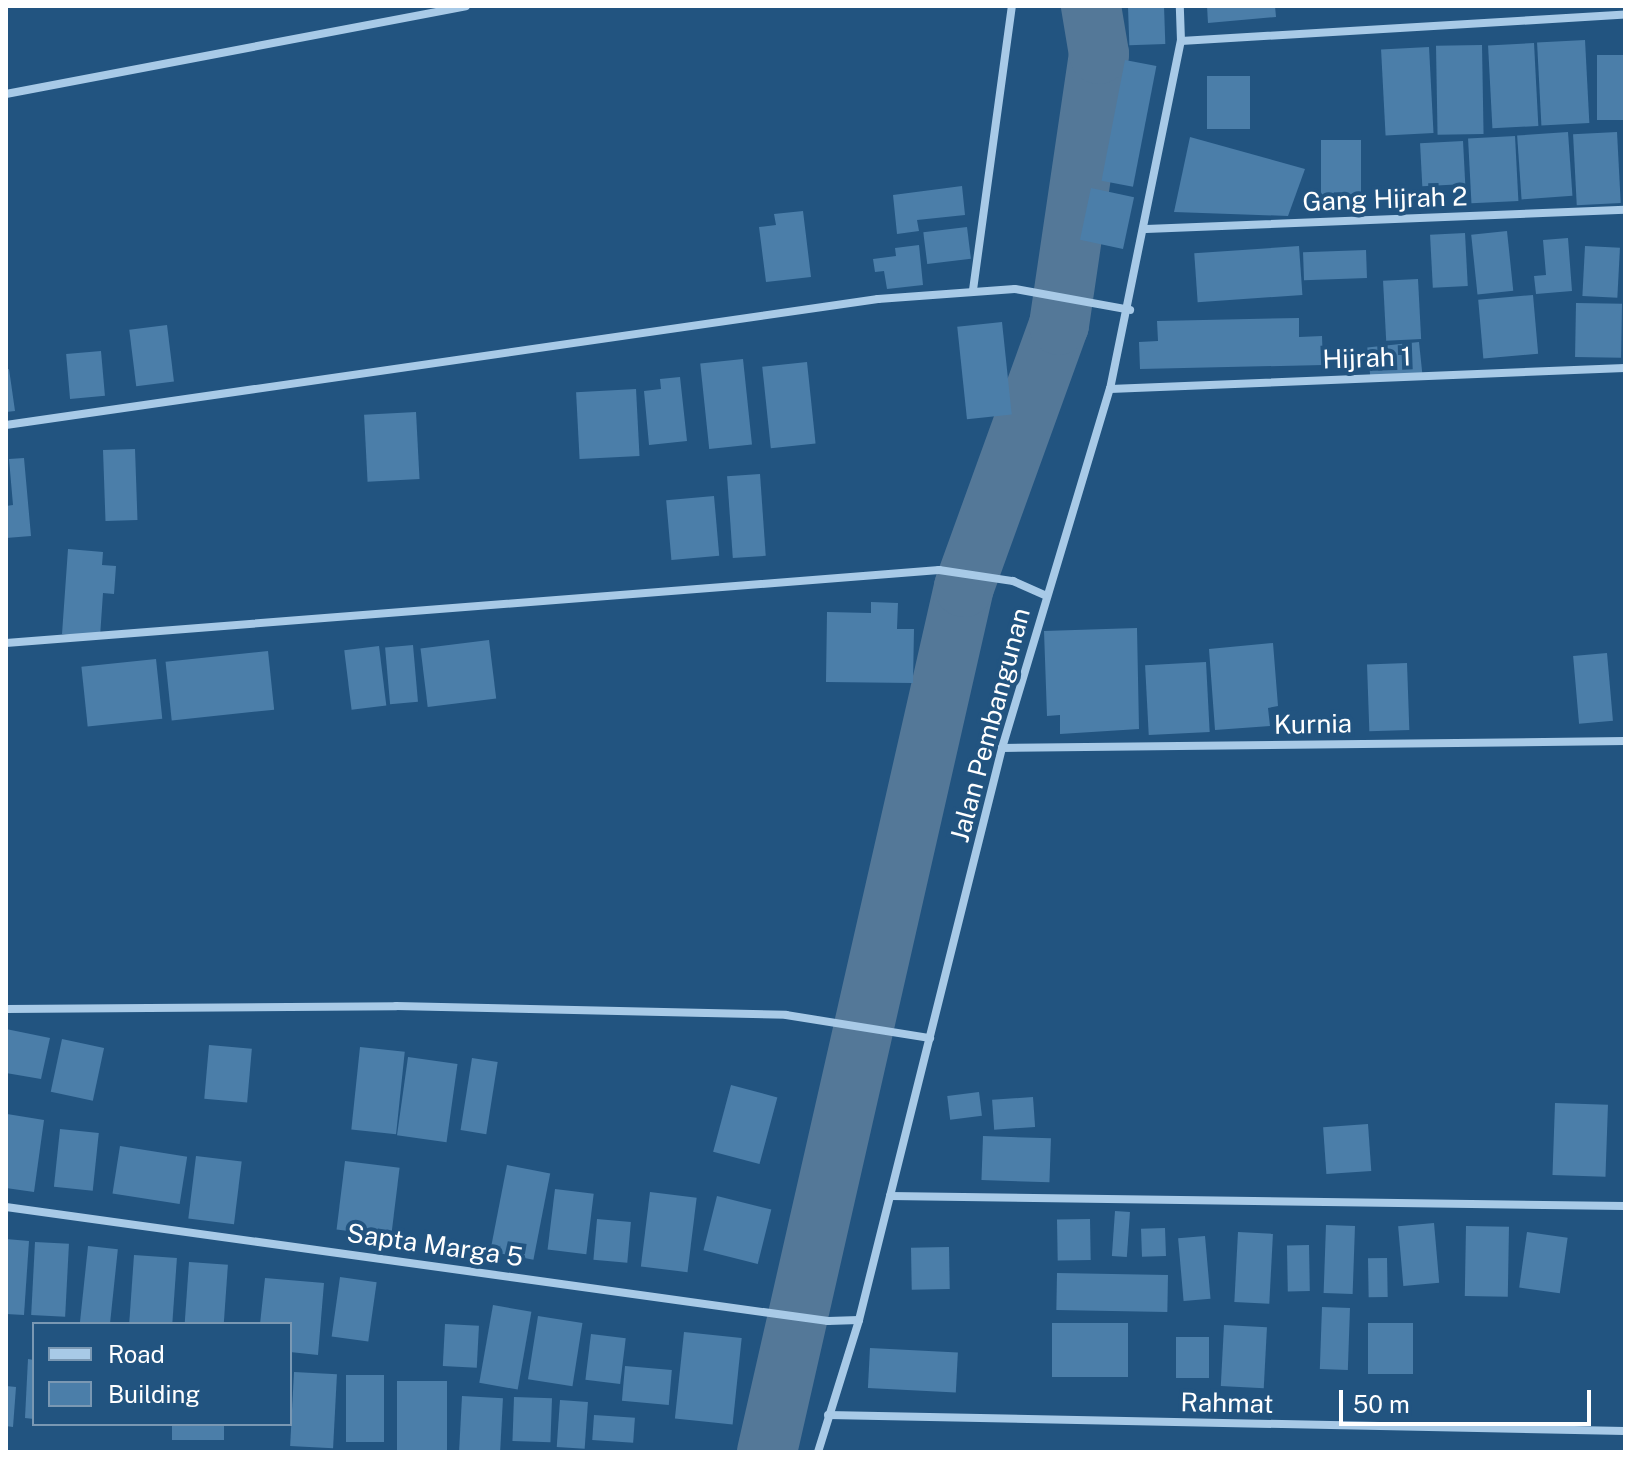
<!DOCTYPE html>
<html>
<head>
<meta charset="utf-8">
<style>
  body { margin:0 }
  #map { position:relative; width:1631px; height:1458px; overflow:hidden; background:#225480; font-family:"Public Sans",sans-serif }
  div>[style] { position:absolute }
  .river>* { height:60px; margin:-30px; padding:0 30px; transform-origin:30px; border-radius:30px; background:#547898 }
  .building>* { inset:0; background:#4b7ea9; transform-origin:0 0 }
  .minor>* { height:8px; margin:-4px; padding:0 4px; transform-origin:4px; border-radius:4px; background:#a8cae7 }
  span { translate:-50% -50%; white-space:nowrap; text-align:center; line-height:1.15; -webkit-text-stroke:8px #225480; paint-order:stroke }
  .street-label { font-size:26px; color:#fff }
  .frame { position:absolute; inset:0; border:8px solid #fff; pointer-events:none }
  .legend { position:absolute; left:32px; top:1322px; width:260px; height:104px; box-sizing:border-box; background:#225480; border:2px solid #7a98b3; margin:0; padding:10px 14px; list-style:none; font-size:24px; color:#fff }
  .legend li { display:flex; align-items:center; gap:16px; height:40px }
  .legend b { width:40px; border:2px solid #7a98b3 }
  .scale { position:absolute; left:1339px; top:1390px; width:252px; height:36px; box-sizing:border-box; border:4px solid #fff; border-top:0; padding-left:10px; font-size:24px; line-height:28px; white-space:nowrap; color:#fff; -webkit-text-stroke:6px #225480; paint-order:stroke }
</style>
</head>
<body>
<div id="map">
  <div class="river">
    <i style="left:767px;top:1452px;width:887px;rotate:-77.17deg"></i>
    <i style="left:964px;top:587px;width:279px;rotate:-70.1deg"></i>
    <i style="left:1059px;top:325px;width:274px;rotate:-81.6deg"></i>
    <i style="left:1099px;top:54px;width:49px;rotate:-99.5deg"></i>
  </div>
  <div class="building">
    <i style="left:1164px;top:6px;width:38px;height:36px;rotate:88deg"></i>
    <i style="clip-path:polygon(1207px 6px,1275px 6px,1276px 17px,1208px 23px)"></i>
    <i style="left:1585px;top:40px;width:83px;height:48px;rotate:87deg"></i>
    <i style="left:1534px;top:43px;width:83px;height:46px;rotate:87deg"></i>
    <i style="left:1482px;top:45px;width:89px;height:46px;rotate:89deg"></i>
    <i style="left:1429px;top:47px;width:86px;height:48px;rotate:87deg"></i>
    <i style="left:1625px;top:55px;width:65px;height:28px;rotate:90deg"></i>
    <i style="left:1125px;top:60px;width:32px;height:123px;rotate:11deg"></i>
    <i style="left:1207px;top:76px;width:43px;height:53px"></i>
    <i style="left:1568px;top:132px;width:64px;height:51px;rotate:86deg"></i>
    <i style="left:1617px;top:132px;width:71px;height:44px;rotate:87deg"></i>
    <i style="left:1515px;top:136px;width:65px;height:47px;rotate:87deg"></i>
    <i style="clip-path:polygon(1190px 137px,1305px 169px,1288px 216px,1174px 212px)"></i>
    <i style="left:1321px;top:140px;width:40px;height:63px"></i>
    <i style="left:1463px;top:141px;width:43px;height:43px;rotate:87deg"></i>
    <i style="clip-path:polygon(962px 186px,965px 215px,917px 220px,919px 231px,897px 234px,893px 195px)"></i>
    <i style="left:1091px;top:188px;width:44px;height:53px;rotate:12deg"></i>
    <i style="clip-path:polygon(803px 211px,811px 277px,766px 282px,759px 227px,776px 225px,774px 214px)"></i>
    <i style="left:967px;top:227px;width:32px;height:44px;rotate:83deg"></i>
    <i style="left:1507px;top:231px;width:60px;height:36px;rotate:84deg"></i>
    <i style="left:1465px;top:233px;width:53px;height:35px;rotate:87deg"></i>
    <i style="clip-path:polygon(1568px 238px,1572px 291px,1536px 294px,1534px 276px,1546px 275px,1543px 240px)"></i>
    <i style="clip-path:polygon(919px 245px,923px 285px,887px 289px,884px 271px,875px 272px,873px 259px,896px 256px,895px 248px)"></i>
    <i style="left:1299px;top:246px;width:49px;height:105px;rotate:86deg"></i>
    <i style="left:1585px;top:246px;width:35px;height:50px;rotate:3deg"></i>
    <i style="left:1366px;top:250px;width:28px;height:63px;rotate:88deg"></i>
    <i style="left:1418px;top:279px;width:60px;height:35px;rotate:87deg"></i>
    <i style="left:1533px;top:295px;width:59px;height:55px;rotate:85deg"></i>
    <i style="left:1576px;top:303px;width:46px;height:54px;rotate:1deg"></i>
    <i style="clip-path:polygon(1299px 318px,1299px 337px,1322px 336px,1323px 365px,1140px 369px,1139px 342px,1158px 341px,1157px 321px)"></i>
    <i style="left:1002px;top:322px;width:93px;height:45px;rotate:84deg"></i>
    <i style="left:167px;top:325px;width:57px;height:38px;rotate:83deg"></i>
    <i style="left:1419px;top:342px;width:31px;height:52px;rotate:84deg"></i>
    <i style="left:101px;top:351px;width:45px;height:35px;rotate:85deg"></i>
    <i style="left:743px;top:359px;width:86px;height:43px;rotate:84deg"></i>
    <i style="left:807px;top:362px;width:82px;height:45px;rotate:84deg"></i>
    <i style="clip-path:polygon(9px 369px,15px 411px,6px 412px,6px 370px)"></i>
    <i style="clip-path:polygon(680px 377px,687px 441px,649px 445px,644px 391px,661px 389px,660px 379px)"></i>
    <i style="left:636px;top:389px;width:67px;height:60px;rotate:87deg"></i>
    <i style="left:416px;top:412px;width:67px;height:52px;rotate:87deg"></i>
    <i style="left:135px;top:449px;width:71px;height:32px;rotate:88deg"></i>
    <i style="clip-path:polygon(24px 458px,31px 536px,6px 538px,6px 506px,13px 505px,9px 459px)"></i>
    <i style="left:760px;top:474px;width:82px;height:33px;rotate:86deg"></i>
    <i style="left:714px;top:496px;width:60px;height:48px;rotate:85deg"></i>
    <i style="clip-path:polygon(68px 549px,103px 552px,102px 565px,116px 566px,114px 594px,103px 593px,100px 637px,62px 634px)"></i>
    <i style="clip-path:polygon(871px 602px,898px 603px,897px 629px,914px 629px,913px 683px,826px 682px,827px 612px,871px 613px)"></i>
    <i style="clip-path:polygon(1137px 628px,1139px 729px,1060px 734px,1060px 715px,1047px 716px,1044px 631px)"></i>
    <i style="left:489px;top:640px;width:59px;height:69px;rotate:83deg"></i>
    <i style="clip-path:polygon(1273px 643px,1278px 706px,1268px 708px,1270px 726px,1215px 730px,1209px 649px)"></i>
    <i style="left:413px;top:645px;width:57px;height:28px;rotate:85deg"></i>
    <i style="left:379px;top:646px;width:60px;height:35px;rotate:83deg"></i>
    <i style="left:268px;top:651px;width:59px;height:103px;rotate:84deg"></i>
    <i style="left:1607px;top:653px;width:68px;height:34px;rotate:85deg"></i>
    <i style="left:156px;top:659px;width:60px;height:75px;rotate:84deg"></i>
    <i style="left:1206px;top:662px;width:70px;height:61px;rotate:87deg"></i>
    <i style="left:1407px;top:663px;width:67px;height:40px;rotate:88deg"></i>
    <i style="clip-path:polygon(6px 1029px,50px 1038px,41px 1079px,6px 1073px)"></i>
    <i style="left:62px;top:1039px;width:43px;height:54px;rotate:12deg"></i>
    <i style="left:209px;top:1045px;width:43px;height:54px;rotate:5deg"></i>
    <i style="left:360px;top:1047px;width:45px;height:83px;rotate:6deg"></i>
    <i style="left:408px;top:1057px;width:50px;height:79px;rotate:8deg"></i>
    <i style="left:472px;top:1058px;width:26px;height:73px;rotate:9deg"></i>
    <i style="left:731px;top:1085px;width:48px;height:69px;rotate:15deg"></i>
    <i style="left:979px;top:1092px;width:24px;height:32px;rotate:83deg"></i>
    <i style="left:1033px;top:1097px;width:30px;height:41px;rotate:86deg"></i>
    <i style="left:1555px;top:1103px;width:53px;height:72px;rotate:2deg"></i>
    <i style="clip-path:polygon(7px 1114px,44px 1120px,34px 1192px,6px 1188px)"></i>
    <i style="left:1368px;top:1124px;width:47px;height:45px;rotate:86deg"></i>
    <i style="left:60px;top:1129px;width:39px;height:58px;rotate:6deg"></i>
    <i style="left:983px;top:1136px;width:68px;height:44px;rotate:2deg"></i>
    <i style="left:120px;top:1146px;width:68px;height:48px;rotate:9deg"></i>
    <i style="left:196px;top:1156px;width:46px;height:63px;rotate:7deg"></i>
    <i style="left:345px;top:1161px;width:55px;height:69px;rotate:7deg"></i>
    <i style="left:507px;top:1165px;width:44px;height:88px;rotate:11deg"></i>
    <i style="left:555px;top:1189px;width:39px;height:61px;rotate:7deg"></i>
    <i style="left:650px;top:1192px;width:47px;height:75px;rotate:7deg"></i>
    <i style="left:717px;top:1196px;width:56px;height:56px;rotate:14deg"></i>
    <i style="left:1115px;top:1211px;width:15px;height:45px;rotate:4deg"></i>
    <i style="left:597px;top:1219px;width:34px;height:41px;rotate:5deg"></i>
    <i style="left:1090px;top:1219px;width:41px;height:33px;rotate:89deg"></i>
    <i style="left:1434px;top:1223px;width:60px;height:36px;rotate:85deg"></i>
    <i style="left:1326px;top:1225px;width:29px;height:68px;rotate:2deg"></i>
    <i style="left:1466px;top:1226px;width:43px;height:70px;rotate:1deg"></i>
    <i style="left:1165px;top:1228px;width:28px;height:24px;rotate:88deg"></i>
    <i style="left:1238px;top:1232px;width:35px;height:70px;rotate:3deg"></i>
    <i style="left:1527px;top:1232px;width:41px;height:56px;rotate:8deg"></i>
    <i style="left:1205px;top:1236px;width:63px;height:27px;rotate:85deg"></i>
    <i style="clip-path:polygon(6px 1239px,29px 1241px,24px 1315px,6px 1314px)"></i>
    <i style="left:35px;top:1242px;width:34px;height:73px;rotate:3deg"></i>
    <i style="left:1309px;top:1245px;width:46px;height:22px;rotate:89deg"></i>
    <i style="left:88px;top:1246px;width:30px;height:78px;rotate:6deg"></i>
    <i style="left:949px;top:1247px;width:42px;height:38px;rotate:89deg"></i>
    <i style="left:134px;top:1255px;width:43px;height:69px;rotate:4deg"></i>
    <i style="left:1387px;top:1258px;width:39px;height:19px;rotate:89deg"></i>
    <i style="left:189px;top:1262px;width:39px;height:62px;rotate:4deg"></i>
    <i style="left:1057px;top:1273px;width:111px;height:37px;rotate:1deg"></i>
    <i style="left:340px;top:1277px;width:37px;height:60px;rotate:8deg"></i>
    <i style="clip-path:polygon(265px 1278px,324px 1283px,318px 1355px,290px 1352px,290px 1324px,260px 1324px)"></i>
    <i style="left:493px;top:1305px;width:39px;height:79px;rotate:10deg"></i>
    <i style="left:1322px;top:1307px;width:28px;height:62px;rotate:2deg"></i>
    <i style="left:538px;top:1316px;width:45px;height:64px;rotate:9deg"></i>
    <i style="left:1052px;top:1323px;width:76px;height:54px"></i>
    <i style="left:1368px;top:1323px;width:45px;height:51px"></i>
    <i style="left:445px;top:1324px;width:34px;height:42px;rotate:3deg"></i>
    <i style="left:1224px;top:1325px;width:43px;height:61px;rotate:3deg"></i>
    <i style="left:684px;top:1332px;width:58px;height:87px;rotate:6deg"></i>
    <i style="left:591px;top:1334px;width:35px;height:46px;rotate:7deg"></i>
    <i style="left:1176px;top:1337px;width:33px;height:41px"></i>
    <i style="left:870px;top:1348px;width:88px;height:40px;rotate:3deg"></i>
    <i style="clip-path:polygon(28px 1359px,34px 1360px,34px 1419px,25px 1418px)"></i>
    <i style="left:625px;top:1366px;width:47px;height:35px;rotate:5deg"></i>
    <i style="left:294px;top:1372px;width:43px;height:74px;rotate:3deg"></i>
    <i style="left:346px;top:1375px;width:38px;height:67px"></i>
    <i style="left:397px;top:1381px;width:50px;height:71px"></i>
    <i style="clip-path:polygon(6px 1386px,16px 1387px,13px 1427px,6px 1426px)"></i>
    <i style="left:462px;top:1396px;width:41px;height:54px;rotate:3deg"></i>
    <i style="left:514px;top:1397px;width:38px;height:44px;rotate:2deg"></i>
    <i style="left:560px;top:1400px;width:28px;height:47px;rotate:4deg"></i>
    <i style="left:594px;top:1415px;width:41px;height:25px;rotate:4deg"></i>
    <i style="left:172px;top:1424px;width:52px;height:16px"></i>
  </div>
  <div class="minor">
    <i style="left:1181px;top:41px;width:445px;rotate:-3.4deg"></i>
    <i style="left:6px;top:94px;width:468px;rotate:-10.8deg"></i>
    <i style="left:1146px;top:229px;width:479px;rotate:-2.3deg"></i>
    <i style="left:973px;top:290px;width:287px;rotate:-82.2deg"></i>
    <i style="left:1110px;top:389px;width:515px;rotate:-2.34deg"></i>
    <i style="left:6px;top:425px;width:881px;rotate:-8.22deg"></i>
    <i style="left:878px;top:299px;width:137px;rotate:-4.2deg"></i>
    <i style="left:1015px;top:289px;width:117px;rotate:10.3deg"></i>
    <i style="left:6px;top:643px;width:936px;rotate:-4.47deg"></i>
    <i style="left:939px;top:570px;width:75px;rotate:8.5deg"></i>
    <i style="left:1013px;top:581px;width:36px;rotate:24deg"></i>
    <i style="left:1002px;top:748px;width:623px;rotate:-0.64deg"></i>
    <i style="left:6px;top:1009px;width:390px;rotate:-0.4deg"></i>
    <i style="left:396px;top:1006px;width:390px;rotate:1.3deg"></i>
    <i style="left:786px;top:1015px;width:146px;rotate:9.1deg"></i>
    <i style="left:890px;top:1196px;width:735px;rotate:0.78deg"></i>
    <i style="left:6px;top:1207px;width:830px;rotate:7.9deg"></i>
    <i style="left:828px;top:1321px;width:31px;rotate:-2deg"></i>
    <i style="left:828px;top:1415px;width:797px;rotate:1.15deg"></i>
    <i style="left:818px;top:1452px;width:138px;rotate:-72.7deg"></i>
    <i style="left:859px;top:1320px;width:590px;rotate:-75.96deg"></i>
    <i style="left:1002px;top:748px;width:375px;rotate:-73.3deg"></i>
    <i style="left:1110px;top:389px;width:355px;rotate:-78.5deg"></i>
    <i style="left:1181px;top:41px;width:35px;rotate:-92deg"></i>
  </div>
  <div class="street-label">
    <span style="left:1385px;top:199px;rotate:-2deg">Gang Hijrah 2</span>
    <span style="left:1367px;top:358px;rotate:-2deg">Hijrah 1</span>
    <span style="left:1313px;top:724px;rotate:-1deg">Kurnia</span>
    <span style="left:990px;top:725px;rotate:-75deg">Jalan Pembangunan</span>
    <span style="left:435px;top:1245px;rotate:8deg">Sapta Marga 5</span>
    <span style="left:1227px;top:1403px;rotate:1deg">Rahmat</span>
  </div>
  <div class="frame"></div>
  <ul class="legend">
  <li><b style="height:10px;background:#a8cae7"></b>Road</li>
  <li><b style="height:22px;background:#4b7ea9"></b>Building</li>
  </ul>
  <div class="scale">50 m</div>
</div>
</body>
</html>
